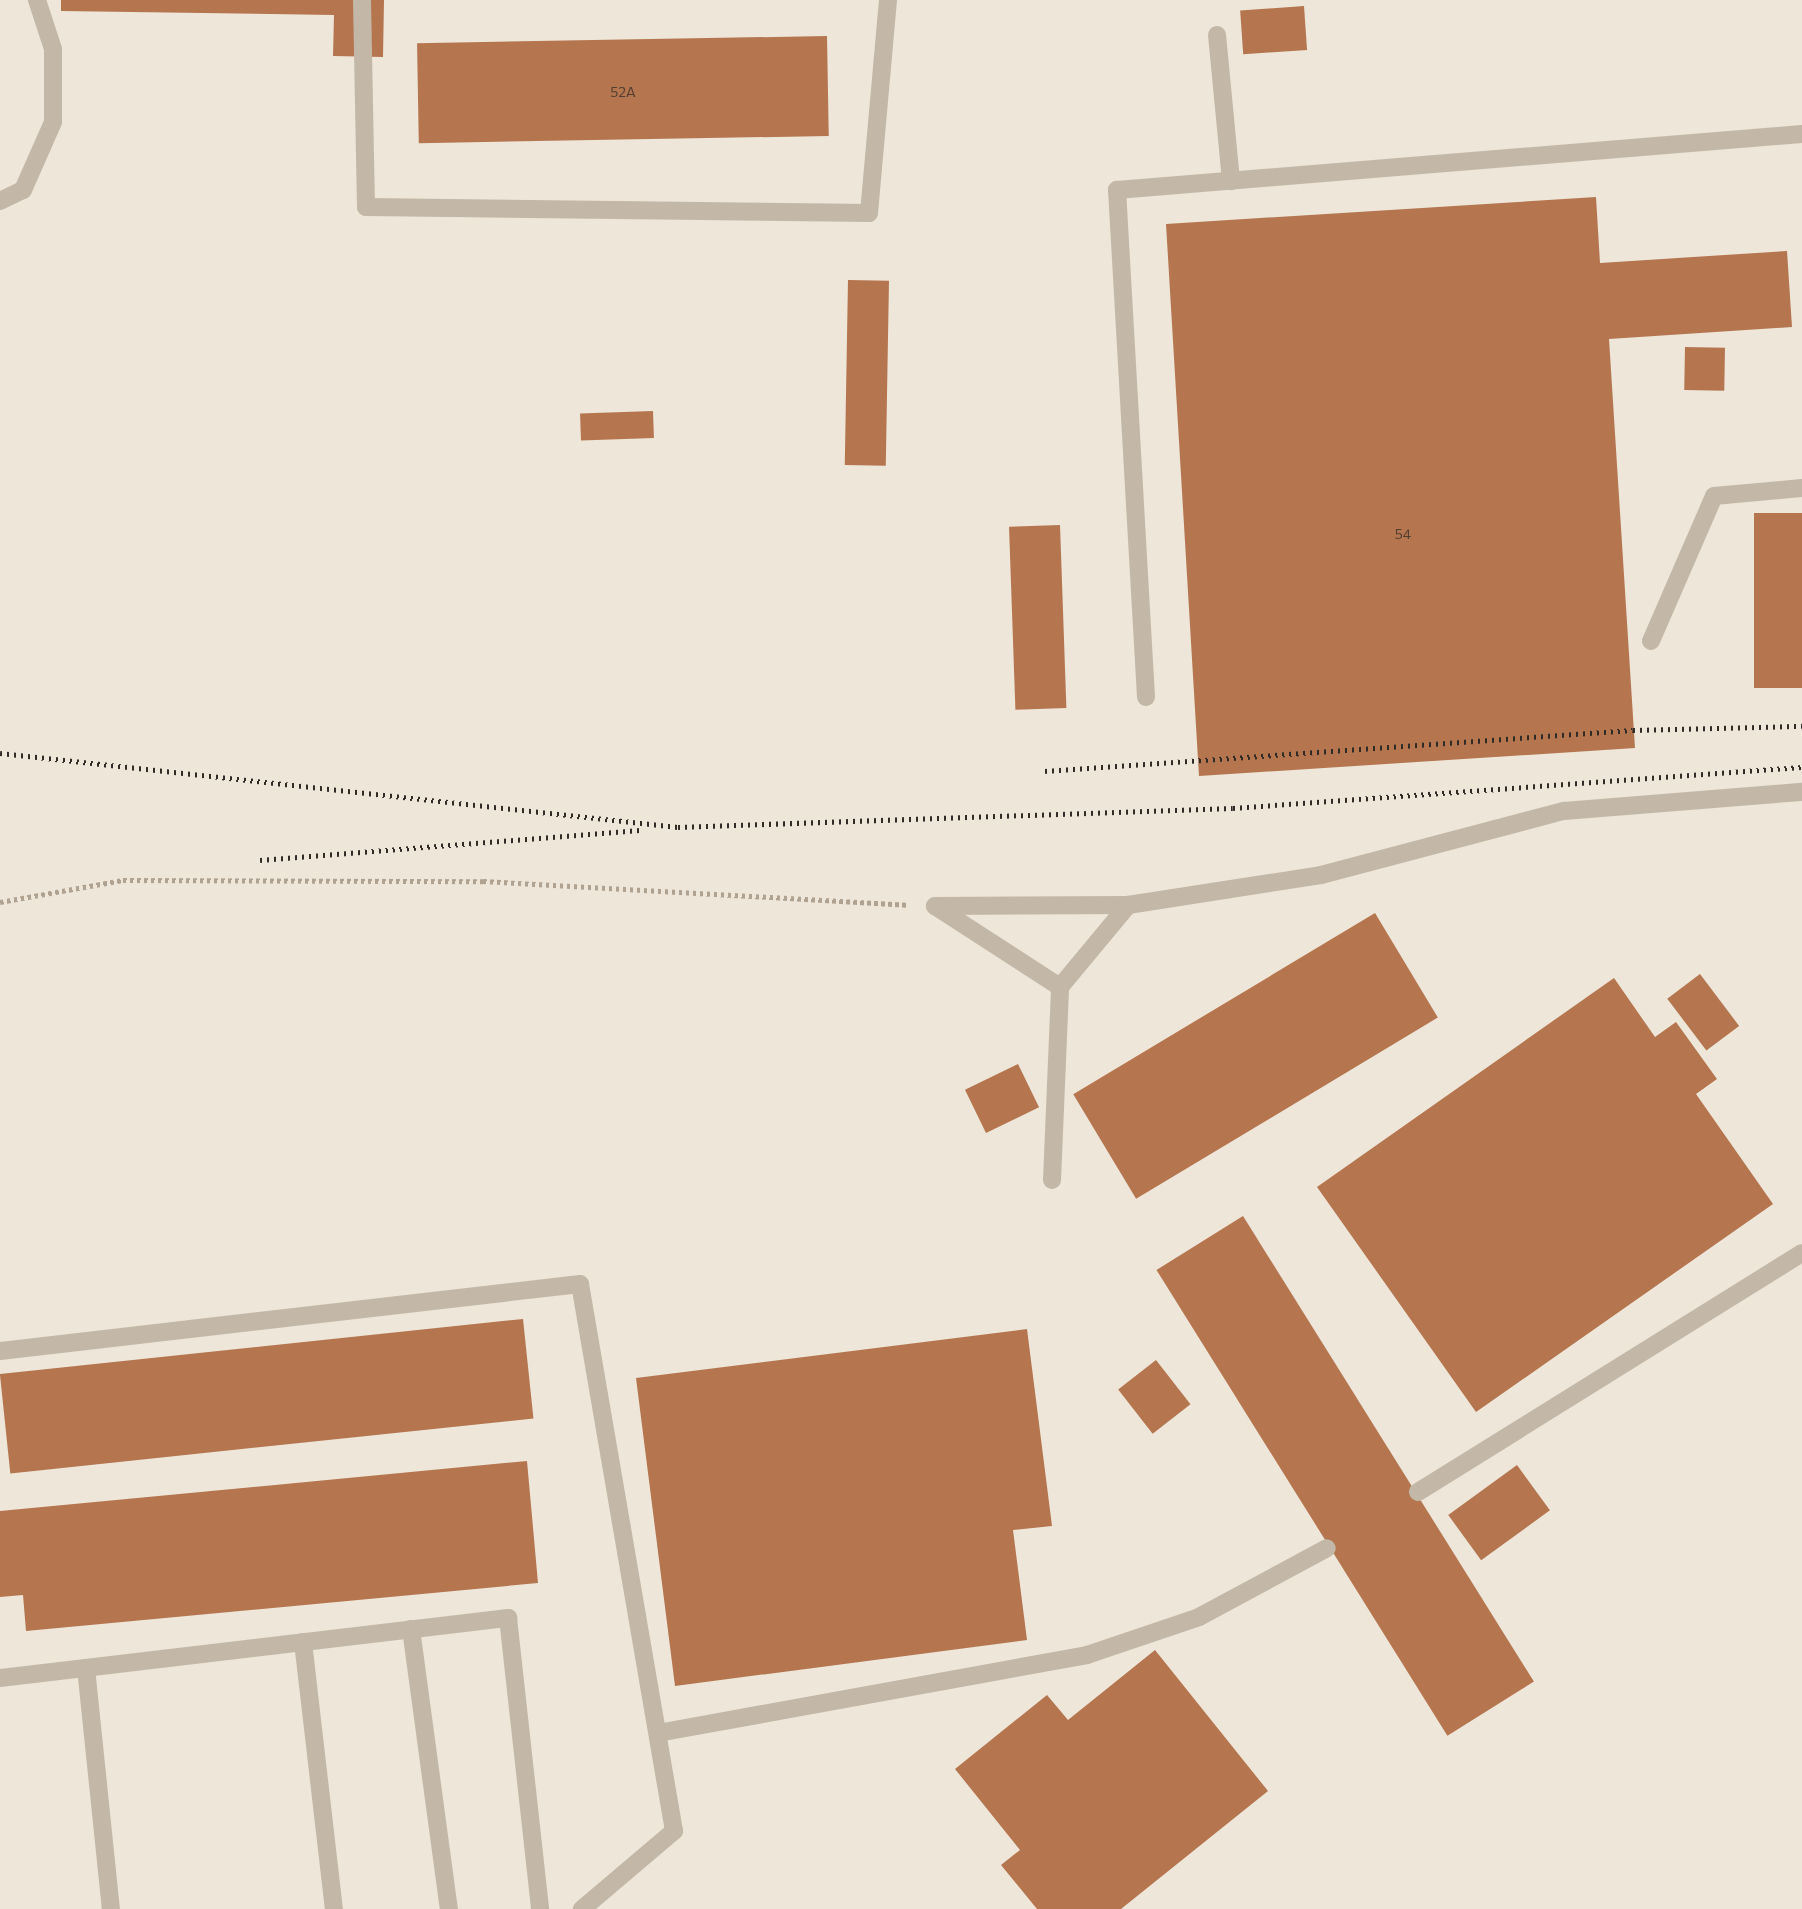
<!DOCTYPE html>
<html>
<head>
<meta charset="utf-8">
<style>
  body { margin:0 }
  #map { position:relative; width:1802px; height:1909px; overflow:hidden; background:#ede6d9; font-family:Commissioner,sans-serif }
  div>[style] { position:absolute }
  .building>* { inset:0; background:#b5754f; transform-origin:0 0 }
  .path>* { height:4.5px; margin-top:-2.25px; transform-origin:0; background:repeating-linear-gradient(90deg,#afa291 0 3.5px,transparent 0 7px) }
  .service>* { height:18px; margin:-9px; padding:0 9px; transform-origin:9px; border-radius:9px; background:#c3b8a7 }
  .rail>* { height:5px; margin-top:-2.5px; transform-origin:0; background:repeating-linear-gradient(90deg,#312b26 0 2px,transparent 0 7px) }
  span { translate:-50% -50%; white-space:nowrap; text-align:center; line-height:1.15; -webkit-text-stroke:7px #f6f0e5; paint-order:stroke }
  .number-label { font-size:14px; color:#523e30 }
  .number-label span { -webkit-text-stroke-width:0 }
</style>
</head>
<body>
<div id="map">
  <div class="building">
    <i style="clip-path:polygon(61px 0,384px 0,383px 57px,333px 56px,334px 15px,61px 11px)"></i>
    <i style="left:1304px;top:6px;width:44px;height:64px;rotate:86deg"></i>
    <i style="left:827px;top:36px;width:100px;height:410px;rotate:89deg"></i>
    <i style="clip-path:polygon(1596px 197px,1600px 263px,1787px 251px,1792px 327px,1609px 339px,1635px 748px,1199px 776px,1166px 224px)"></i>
    <i style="left:848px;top:280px;width:41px;height:185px;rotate:1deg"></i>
    <i style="left:1685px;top:347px;width:40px;height:43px;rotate:1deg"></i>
    <i style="left:653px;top:411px;width:27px;height:73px;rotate:88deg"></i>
    <i style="left:1754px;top:513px;width:48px;height:175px"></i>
    <i style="left:1060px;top:525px;width:183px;height:51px;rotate:88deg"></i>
    <i style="left:1375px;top:913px;width:122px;height:352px;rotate:59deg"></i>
    <i style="left:1700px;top:974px;width:65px;height:41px;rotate:53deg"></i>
    <i style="clip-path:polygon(1614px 978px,1655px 1037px,1676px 1022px,1717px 1079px,1696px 1094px,1773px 1204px,1476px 1412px,1317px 1187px)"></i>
    <i style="left:1018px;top:1064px;width:48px;height:59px;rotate:64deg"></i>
    <i style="left:1243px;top:1216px;width:549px;height:102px;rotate:58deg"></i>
    <i style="left:523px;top:1319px;width:100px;height:526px;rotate:84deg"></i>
    <i style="clip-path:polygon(1027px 1329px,1052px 1526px,1013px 1530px,1027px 1640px,675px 1686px,636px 1378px)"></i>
    <i style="left:1156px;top:1360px;width:56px;height:48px;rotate:52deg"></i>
    <i style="clip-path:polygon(527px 1461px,538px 1583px,26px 1631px,23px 1595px,0 1597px,0 1511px)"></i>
    <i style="left:1517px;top:1465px;width:56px;height:85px;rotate:54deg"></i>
    <i style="clip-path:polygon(1155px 1650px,1268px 1791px,1121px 1909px,1037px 1909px,1001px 1865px,1020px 1850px,955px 1769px,1047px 1695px,1068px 1720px)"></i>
  </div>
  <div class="path">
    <i style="left:0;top:902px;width:125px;rotate:-10.1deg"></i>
    <i style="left:123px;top:880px;width:360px;rotate:0.2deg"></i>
    <i style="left:483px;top:881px;width:424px;rotate:3.2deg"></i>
  </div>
  <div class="service">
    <i style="left:362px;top:0;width:207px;rotate:88.9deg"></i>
    <i style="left:366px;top:207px;width:503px;rotate:0.68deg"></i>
    <i style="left:869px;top:213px;width:214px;rotate:-84.9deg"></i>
    <i style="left:1217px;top:35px;width:147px;rotate:84.5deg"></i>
    <i style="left:0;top:201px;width:25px;rotate:-26deg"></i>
    <i style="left:23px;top:190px;width:74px;rotate:-66.2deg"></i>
    <i style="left:53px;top:122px;width:73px;rotate:-90deg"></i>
    <i style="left:53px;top:49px;width:52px;rotate:-108.1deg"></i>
    <i style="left:1651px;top:641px;width:158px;rotate:-66.5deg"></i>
    <i style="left:1714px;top:496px;width:88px;rotate:-5.2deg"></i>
    <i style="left:1146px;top:697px;width:508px;rotate:-93.27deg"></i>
    <i style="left:1117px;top:190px;width:687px;rotate:-4.67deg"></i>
    <i style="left:1060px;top:987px;width:149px;rotate:-147.1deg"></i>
    <i style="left:935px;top:906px;width:193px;rotate:-0.3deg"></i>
    <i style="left:1052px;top:1180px;width:193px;rotate:-87.6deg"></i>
    <i style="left:1060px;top:987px;width:107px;rotate:-50.3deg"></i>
    <i style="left:1128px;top:905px;width:195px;rotate:-8.8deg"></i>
    <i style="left:1321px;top:875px;width:251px;rotate:-14.8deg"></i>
    <i style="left:1564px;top:811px;width:239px;rotate:-4.6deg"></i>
    <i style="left:0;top:1351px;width:584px;rotate:-6.59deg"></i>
    <i style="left:580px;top:1284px;width:555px;rotate:80.25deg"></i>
    <i style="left:674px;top:1831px;width:121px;rotate:139.7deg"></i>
    <i style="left:1418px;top:1492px;width:452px;rotate:-31.9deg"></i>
    <i style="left:411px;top:1629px;width:283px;rotate:82.3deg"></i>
    <i style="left:303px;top:1642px;width:269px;rotate:83.4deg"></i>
    <i style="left:86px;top:1668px;width:242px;rotate:84.1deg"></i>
    <i style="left:0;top:1678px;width:512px;rotate:-6.74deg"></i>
    <i style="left:508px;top:1618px;width:293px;rotate:83.7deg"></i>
    <i style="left:658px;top:1733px;width:436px;rotate:-10.3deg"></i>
    <i style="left:1087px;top:1655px;width:118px;rotate:-18.7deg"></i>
    <i style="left:1199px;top:1617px;width:145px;rotate:-28.3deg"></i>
  </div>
  <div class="rail">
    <i style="left:0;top:753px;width:682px;rotate:6.23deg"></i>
    <i style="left:678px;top:827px;width:555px;rotate:-1.96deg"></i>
    <i style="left:1233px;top:808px;width:570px;rotate:-4.12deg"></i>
    <i style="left:1045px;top:771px;width:589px;rotate:-3.99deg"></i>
    <i style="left:1633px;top:730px;width:169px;rotate:-1.4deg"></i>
    <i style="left:260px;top:860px;width:381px;rotate:-4.5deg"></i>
  </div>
  <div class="number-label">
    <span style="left:623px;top:92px">52А</span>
    <span style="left:1403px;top:534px">54</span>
  </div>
</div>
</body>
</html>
